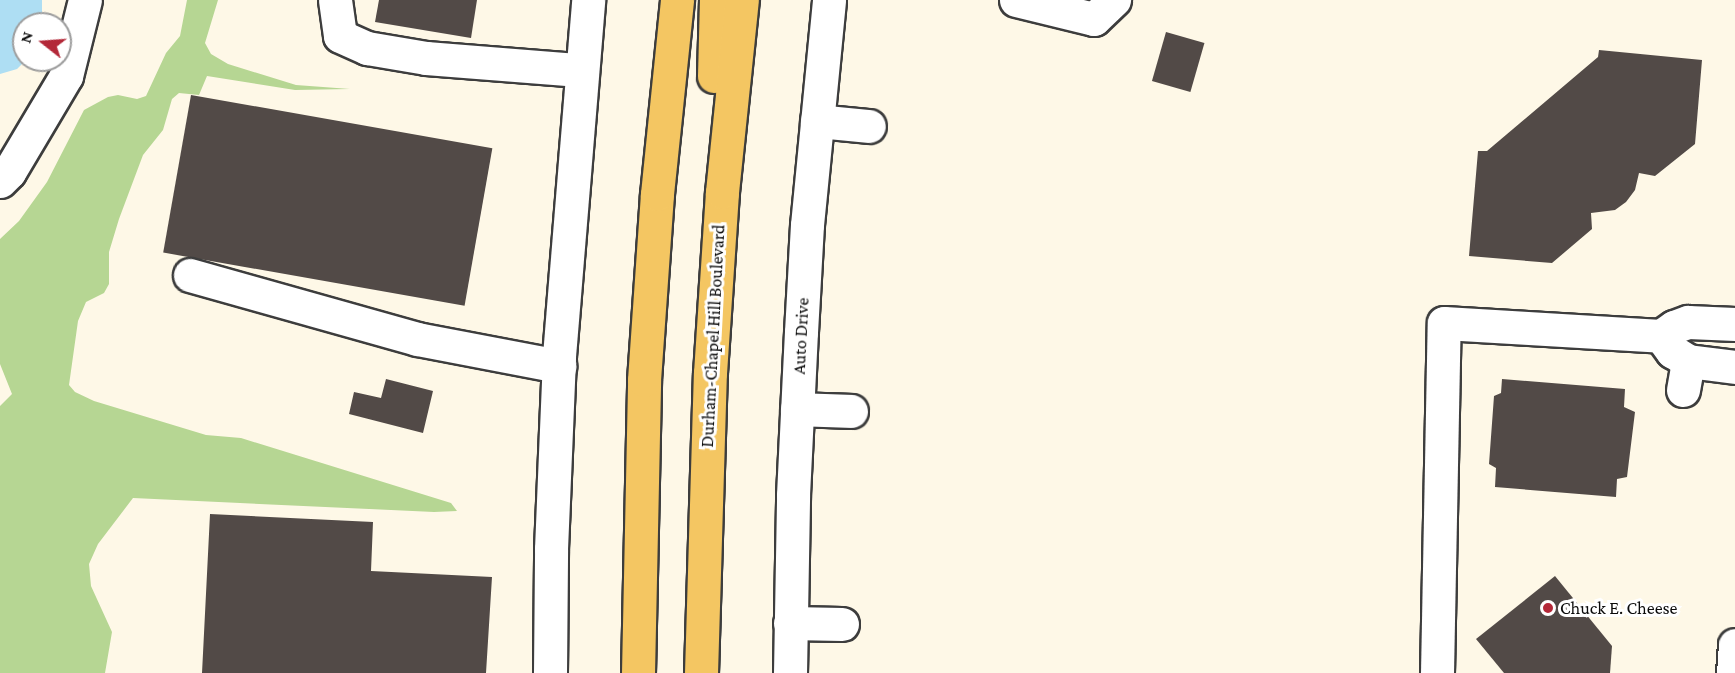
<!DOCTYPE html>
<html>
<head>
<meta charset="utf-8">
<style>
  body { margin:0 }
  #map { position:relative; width:1735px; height:673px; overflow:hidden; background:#fef8e7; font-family:"Crimson Pro",serif }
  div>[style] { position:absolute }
  .forest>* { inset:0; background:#b6d693 }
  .water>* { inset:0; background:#aedef3 }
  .building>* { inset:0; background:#524a47; transform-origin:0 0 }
  .roads { filter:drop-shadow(2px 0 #3d3d3d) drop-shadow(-2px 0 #3d3d3d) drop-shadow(0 2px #3d3d3d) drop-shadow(0 -2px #3d3d3d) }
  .minor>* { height:33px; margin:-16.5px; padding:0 16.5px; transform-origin:16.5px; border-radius:16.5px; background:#fff }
  .major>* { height:33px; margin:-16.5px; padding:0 16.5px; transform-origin:16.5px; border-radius:16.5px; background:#f4c662 }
  .dots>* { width:16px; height:16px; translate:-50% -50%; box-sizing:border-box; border:3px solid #fff; border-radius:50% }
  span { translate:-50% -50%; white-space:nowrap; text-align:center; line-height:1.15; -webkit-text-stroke:6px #fff; paint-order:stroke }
  .street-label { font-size:18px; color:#0a0a0a }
  .poi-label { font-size:18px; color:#0a0a0a }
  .left { translate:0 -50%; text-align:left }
  .north { position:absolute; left:12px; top:12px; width:60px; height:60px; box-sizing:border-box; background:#fff; border:2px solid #9d9d9d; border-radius:50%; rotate:287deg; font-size:16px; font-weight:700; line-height:24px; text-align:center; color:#0a0a0a }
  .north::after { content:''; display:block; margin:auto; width:21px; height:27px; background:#b32838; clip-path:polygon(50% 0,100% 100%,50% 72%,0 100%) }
</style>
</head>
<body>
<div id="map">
  <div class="forest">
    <i style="clip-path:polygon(187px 0,218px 0,205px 43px,211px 54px,228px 64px,296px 85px,350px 89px,295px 90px,207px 76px,199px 95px,179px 93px,172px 99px,163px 130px,143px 155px,119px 219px,109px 252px,109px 284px,104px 293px,86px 302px,78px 321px,69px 385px,75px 392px,94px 401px,206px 435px,241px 438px,451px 503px,457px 511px,434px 512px,133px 498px,98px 544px,89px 564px,91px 586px,112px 632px,105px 673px,0 673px,0 406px,12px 394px,0 364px,0 239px,19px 221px,47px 182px,84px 110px,108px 97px,118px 95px,137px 99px,146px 96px,166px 53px,180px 36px)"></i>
  </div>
  <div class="water">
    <i style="clip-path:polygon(0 0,42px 0,42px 14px,41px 24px,24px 24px,26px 60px,17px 69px,0 74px)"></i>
  </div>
  <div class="building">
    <i style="clip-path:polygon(379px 0,477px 0,471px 38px,375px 22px)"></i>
    <i style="left:1166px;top:32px;width:40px;height:51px;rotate:16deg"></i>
    <i style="clip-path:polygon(1599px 50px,1702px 60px,1695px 144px,1655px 176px,1639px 173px,1635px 190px,1626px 202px,1615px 210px,1591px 213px,1592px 229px,1552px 263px,1469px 256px,1478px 151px,1487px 151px,1598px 57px)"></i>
    <i style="left:191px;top:95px;width:306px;height:160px;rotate:10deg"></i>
    <i style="clip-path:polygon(386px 379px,433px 391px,423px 433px,349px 414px,354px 392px,381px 398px)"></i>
    <i style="clip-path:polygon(1502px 379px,1625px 389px,1624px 407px,1635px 412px,1627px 477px,1617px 479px,1616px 497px,1495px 487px,1496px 468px,1489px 464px,1494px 396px,1501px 393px)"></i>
    <i style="clip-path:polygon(210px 514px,373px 522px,371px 571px,492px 577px,486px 673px,202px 673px)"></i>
    <i style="clip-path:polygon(1555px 576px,1612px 646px,1610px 673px,1504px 673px,1476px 639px)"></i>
  </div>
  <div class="roads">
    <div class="minor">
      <i style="left:335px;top:0;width:36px;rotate:82deg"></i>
      <i style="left:340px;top:36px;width:30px;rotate:24deg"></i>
      <i style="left:367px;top:48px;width:60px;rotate:9.6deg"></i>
      <i style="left:426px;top:58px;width:154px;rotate:4.5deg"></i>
      <i style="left:1016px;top:0;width:80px;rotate:13.7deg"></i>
      <i style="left:1094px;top:19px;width:28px;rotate:-44deg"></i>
      <i style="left:817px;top:121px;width:52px;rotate:5.5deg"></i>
      <i style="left:0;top:181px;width:13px;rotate:-45deg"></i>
      <i style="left:9px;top:172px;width:112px;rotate:-59.3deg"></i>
      <i style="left:66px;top:76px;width:78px;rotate:-76deg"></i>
      <i style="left:190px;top:275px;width:236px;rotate:15.7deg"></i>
      <i style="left:417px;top:339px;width:145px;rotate:10.8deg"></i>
      <i style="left:1661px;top:336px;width:19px;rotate:54deg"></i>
      <i style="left:1672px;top:351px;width:19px;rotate:32deg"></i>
      <i style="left:1688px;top:361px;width:47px;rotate:7.3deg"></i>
      <i style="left:1683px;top:390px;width:29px;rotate:-80deg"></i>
      <i style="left:797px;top:409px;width:54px;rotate:2.1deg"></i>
      <i style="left:790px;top:623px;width:52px;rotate:1.1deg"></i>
      <i style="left:550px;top:673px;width:124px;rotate:-89.5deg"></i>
      <i style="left:551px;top:549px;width:193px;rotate:-87.6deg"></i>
      <i style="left:559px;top:356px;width:357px;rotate:-85.3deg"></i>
      <i style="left:790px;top:673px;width:178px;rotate:-89deg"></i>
      <i style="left:793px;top:495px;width:163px;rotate:-87.2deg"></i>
      <i style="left:801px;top:332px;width:107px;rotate:-86.8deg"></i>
      <i style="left:807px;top:225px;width:226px;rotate:-84.4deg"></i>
      <i style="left:1437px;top:673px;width:350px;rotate:-88.9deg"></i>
      <i style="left:1444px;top:323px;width:217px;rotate:3.4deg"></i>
      <i style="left:1661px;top:336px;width:16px;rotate:-35deg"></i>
      <i style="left:1674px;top:327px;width:15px;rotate:-20deg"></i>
      <i style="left:1688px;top:322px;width:47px;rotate:2.4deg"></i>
      <i style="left:1733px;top:673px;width:28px;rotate:-86deg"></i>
    </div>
    <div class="major">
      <i style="left:714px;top:76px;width:76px;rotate:-88.5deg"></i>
      <i style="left:638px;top:673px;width:293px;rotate:-88.8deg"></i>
      <i style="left:644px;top:380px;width:186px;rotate:-86deg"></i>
      <i style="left:657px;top:194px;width:195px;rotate:-84.1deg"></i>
      <i style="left:701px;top:673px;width:300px;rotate:-88.3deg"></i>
      <i style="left:710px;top:373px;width:181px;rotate:-86.2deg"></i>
      <i style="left:722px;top:192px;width:193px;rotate:-84.1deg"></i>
    </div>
  </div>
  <div class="dots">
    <i style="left:1548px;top:608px;background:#b32838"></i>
  </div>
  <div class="street-label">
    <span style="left:713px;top:336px;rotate:-87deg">Durham-Chapel Hill Boulevard</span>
    <span style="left:801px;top:336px;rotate:-87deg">Auto Drive</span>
  </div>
  <div class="poi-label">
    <span class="left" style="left:1560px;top:608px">Chuck E. Cheese</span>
  </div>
  <div class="north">N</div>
</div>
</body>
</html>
